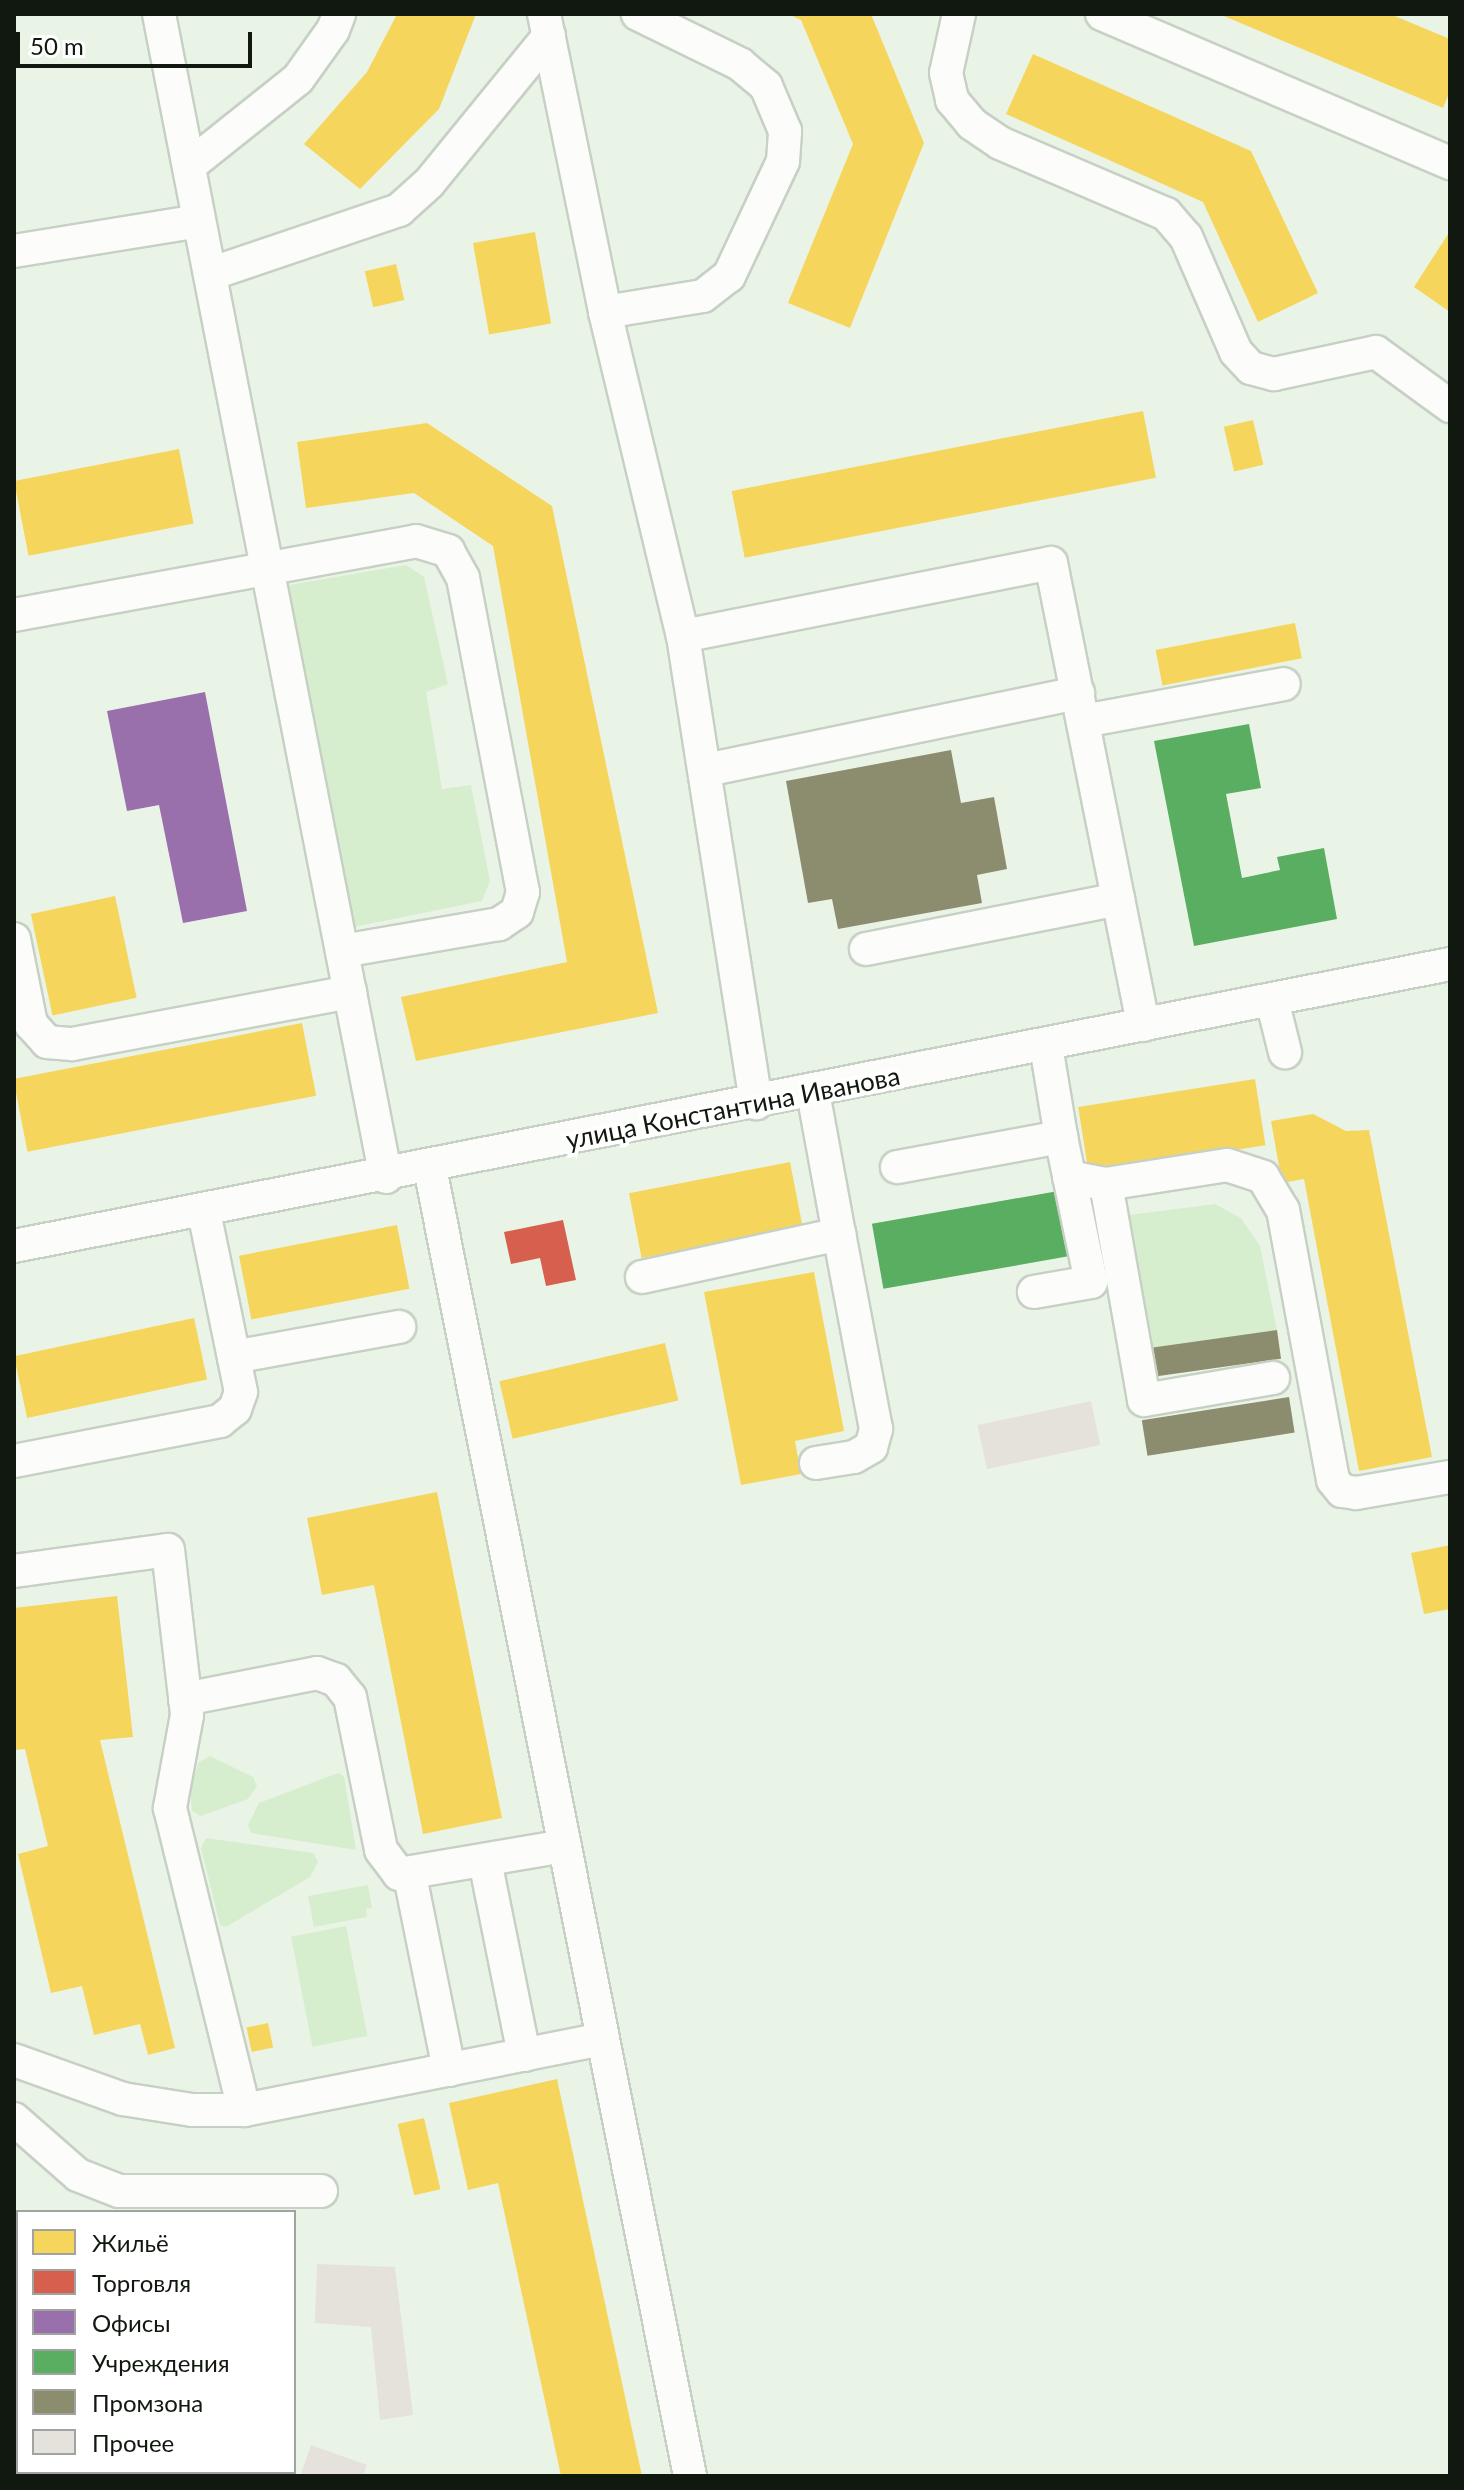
<!DOCTYPE html>
<html>
<head>
<meta charset="utf-8">
<style>
  body { margin:0 }
  #map { position:relative; width:1464px; height:2490px; overflow:hidden; background:#eaf4e6; font-family:Lato,sans-serif }
  div>[style] { position:absolute }
  .green>* { inset:0; background:#d6eece; transform-origin:0 0 }
  .homes>* { inset:0; background:#f6d55c; transform-origin:0 0 }
  .shops>* { inset:0; background:#d6604d }
  .offices>* { inset:0; background:#9970ab }
  .public>* { inset:0; background:#5aae61; transform-origin:0 0 }
  .industry>* { inset:0; background:#8c8c6e; transform-origin:0 0 }
  .building>* { inset:0; background:#e5e2dc; transform-origin:0 0 }
  .roads { filter:drop-shadow(2px 0 #c7d0c4) drop-shadow(-2px 0 #c7d0c4) drop-shadow(0 2px #c7d0c4) drop-shadow(0 -2px #c7d0c4) }
  .minor>* { height:32px; margin:-16px; padding:0 16px; transform-origin:16px; border-radius:16px; background:#fcfdfb }
  span { translate:-50% -50%; white-space:nowrap; text-align:center; line-height:1.15; -webkit-text-stroke:8px #fff; paint-order:stroke }
  .street-label { font-size:26px; color:#11180f }
  .frame { position:absolute; inset:0; border:16px solid #11180f; pointer-events:none }
  .legend { position:absolute; left:16px; top:2210px; width:280px; height:264px; box-sizing:border-box; background:#fff; border:2px solid #a0a39f; margin:0; padding:10px 14px; list-style:none; font-size:24px; color:#11180f }
  .legend li { display:flex; align-items:center; gap:16px; height:40px }
  .legend b { width:40px; border:2px solid #a0a39f }
  .scale { position:absolute; left:16px; top:32px; width:236px; height:36px; box-sizing:border-box; border:4px solid #11180f; border-top:0; padding-left:10px; font-size:24px; line-height:28px; white-space:nowrap; color:#11180f; -webkit-text-stroke:6px #fff; paint-order:stroke }
</style>
</head>
<body>
<div id="map">
  <div class="green">
    <i style="clip-path:polygon(406px 565px,424px 577px,448px 684px,426px 692px,442px 789px,471px 785px,490px 881px,482px 901px,344px 929px,283px 586px)"></i>
    <i style="clip-path:polygon(1215px 1204px,1241px 1218px,1260px 1246px,1277px 1330px,1143px 1352px,1120px 1238px,1129px 1215px)"></i>
    <i style="clip-path:polygon(210px 1756px,253px 1777px,257px 1786px,248px 1799px,201px 1816px,192px 1811px,190px 1787px,199px 1762px)"></i>
    <i style="clip-path:polygon(338px 1773px,344px 1776px,356px 1850px,251px 1833px,248px 1825px,259px 1803px)"></i>
    <i style="clip-path:polygon(206px 1838px,313px 1853px,318px 1862px,310px 1877px,226px 1927px,220px 1925px,201px 1848px)"></i>
    <i style="clip-path:polygon(368px 1885px,372px 1908px,366px 1909px,367px 1917px,314px 1927px,308px 1896px)"></i>
    <i style="left:346px;top:1926px;width:112px;height:56px;rotate:79deg"></i>
  </div>
  <div class="homes">
    <i style="clip-path:polygon(397px 14px,476px 14px,439px 109px,360px 189px,304px 144px,367px 72px)"></i>
    <i style="clip-path:polygon(788px 14px,871px 14px,924px 143px,850px 328px,788px 303px,853px 144px,801px 20px)"></i>
    <i style="clip-path:polygon(1219px 14px,1390px 14px,1450px 39px,1450px 91px,1443px 108px)"></i>
    <i style="clip-path:polygon(1033px 54px,1251px 151px,1318px 293px,1258px 322px,1203px 202px,1006px 114px)"></i>
    <i style="clip-path:polygon(1450px 231px,1450px 312px,1414px 287px)"></i>
    <i style="left:535px;top:232px;width:93px;height:63px;rotate:80deg"></i>
    <i style="left:396px;top:264px;width:37px;height:32px;rotate:77deg"></i>
    <i style="left:1143px;top:411px;width:68px;height:419px;rotate:79deg"></i>
    <i style="left:1253px;top:420px;width:46px;height:30px;rotate:77deg"></i>
    <i style="clip-path:polygon(427px 423px,552px 506px,658px 1013px,416px 1061px,401px 997px,567px 962px,493px 546px,414px 493px,306px 508px,297px 442px)"></i>
    <i style="left:179px;top:449px;width:76px;height:168px;rotate:79deg"></i>
    <i style="left:1295px;top:623px;width:36px;height:142px;rotate:79deg"></i>
    <i style="left:115px;top:896px;width:104px;height:86px;rotate:78deg"></i>
    <i style="left:302px;top:1023px;width:74px;height:294px;rotate:79deg"></i>
    <i style="left:1255px;top:1079px;width:67px;height:179px;rotate:81deg"></i>
    <i style="clip-path:polygon(1313px 1114px,1346px 1131px,1369px 1130px,1432px 1457px,1359px 1471px,1304px 1179px,1282px 1183px,1271px 1121px)"></i>
    <i style="left:790px;top:1162px;width:66px;height:164px;rotate:79deg"></i>
    <i style="left:397px;top:1225px;width:65px;height:161px;rotate:79deg"></i>
    <i style="clip-path:polygon(814px 1272px,844px 1431px,795px 1441px,801px 1474px,741px 1485px,704px 1292px)"></i>
    <i style="left:194px;top:1318px;width:63px;height:184px;rotate:78deg"></i>
    <i style="left:665px;top:1343px;width:59px;height:170px;rotate:77deg"></i>
    <i style="clip-path:polygon(437px 1492px,502px 1818px,423px 1834px,374px 1585px,322px 1595px,307px 1518px)"></i>
    <i style="clip-path:polygon(1450px 1545px,1450px 1609px,1424px 1614px,1411px 1553px)"></i>
    <i style="clip-path:polygon(117px 1596px,133px 1737px,100px 1740px,175px 2048px,148px 2055px,140px 2024px,94px 2035px,82px 1986px,51px 1993px,18px 1854px,48px 1846px,25px 1749px,14px 1750px,14px 1608px)"></i>
    <i style="left:268px;top:2023px;width:25px;height:22px;rotate:78deg"></i>
    <i style="clip-path:polygon(557px 2079px,630px 2420px,642px 2476px,561px 2476px,498px 2183px,468px 2190px,449px 2103px)"></i>
    <i style="left:424px;top:2118px;width:73px;height:27px;rotate:77deg"></i>
  </div>
  <div class="shops">
    <i style="clip-path:polygon(563px 1220px,576px 1280px,546px 1286px,540px 1258px,511px 1264px,504px 1232px)"></i>
  </div>
  <div class="offices">
    <i style="clip-path:polygon(205px 692px,247px 911px,183px 923px,159px 805px,127px 811px,107px 711px)"></i>
  </div>
  <div class="public">
    <i style="clip-path:polygon(1249px 724px,1261px 788px,1226px 794px,1242px 878px,1280px 870px,1277px 857px,1324px 848px,1337px 919px,1194px 946px,1154px 741px)"></i>
    <i style="left:1064px;top:1190px;width:66px;height:195px;rotate:80deg"></i>
  </div>
  <div class="industry">
    <i style="clip-path:polygon(951px 750px,961px 803px,994px 797px,1007px 869px,977px 875px,982px 903px,838px 929px,832px 899px,808px 903px,786px 781px)"></i>
    <i style="left:1277px;top:1330px;width:29px;height:136px;rotate:82deg"></i>
    <i style="left:1289px;top:1397px;width:36px;height:149px;rotate:81deg"></i>
  </div>
  <div class="building">
    <i style="left:1091px;top:1401px;width:45px;height:116px;rotate:78deg"></i>
    <i style="clip-path:polygon(14px 2219px,18px 2220px,14px 2346px)"></i>
    <i style="clip-path:polygon(317px 2264px,395px 2267px,413px 2415px,380px 2420px,371px 2327px,315px 2323px)"></i>
    <i style="clip-path:polygon(14px 2426px,18px 2472px,259px 2476px,14px 2476px)"></i>
    <i style="clip-path:polygon(311px 2445px,367px 2465px,363px 2476px,300px 2476px)"></i>
  </div>
  <div class="roads">
    <div class="minor">
      <i style="left:159px;top:14px;width:1185px;rotate:78.96deg"></i>
      <i style="left:544px;top:14px;width:304px;rotate:78.4deg"></i>
      <i style="left:605px;top:312px;width:333px;rotate:76.5deg"></i>
      <i style="left:683px;top:636px;width:473px;rotate:81.1deg"></i>
      <i style="left:959px;top:14px;width:60px;rotate:102.4deg"></i>
      <i style="left:946px;top:73px;width:28px;rotate:77deg"></i>
      <i style="left:952px;top:100px;width:31px;rotate:50deg"></i>
      <i style="left:972px;top:124px;width:34px;rotate:34deg"></i>
      <i style="left:1000px;top:143px;width:181px;rotate:23.2deg"></i>
      <i style="left:1166px;top:214px;width:30px;rotate:49deg"></i>
      <i style="left:1186px;top:237px;width:125px;rotate:66.5deg"></i>
      <i style="left:1236px;top:352px;width:22px;rotate:47deg"></i>
      <i style="left:1251px;top:368px;width:24px;rotate:15deg"></i>
      <i style="left:1274px;top:374px;width:104px;rotate:-12.2deg"></i>
      <i style="left:1376px;top:352px;width:92px;rotate:36.1deg"></i>
      <i style="left:1102px;top:14px;width:379px;rotate:23.2deg"></i>
      <i style="left:189px;top:166px;width:139px;rotate:-38.6deg"></i>
      <i style="left:298px;top:79px;width:60px;rotate:-54.5deg"></i>
      <i style="left:333px;top:30px;width:17px;rotate:-69deg"></i>
      <i style="left:14px;top:251px;width:187px;rotate:-9.2deg"></i>
      <i style="left:210px;top:274px;width:200px;rotate:-18.7deg"></i>
      <i style="left:399px;top:210px;width:40px;rotate:-42deg"></i>
      <i style="left:429px;top:183px;width:190px;rotate:-50.8deg"></i>
      <i style="left:605px;top:312px;width:99px;rotate:-9.3deg"></i>
      <i style="left:703px;top:296px;width:33px;rotate:-38deg"></i>
      <i style="left:729px;top:276px;width:127px;rotate:-64.8deg"></i>
      <i style="left:783px;top:161px;width:30px;rotate:-86deg"></i>
      <i style="left:785px;top:131px;width:49px;rotate:-112.9deg"></i>
      <i style="left:766px;top:86px;width:34px;rotate:-140deg"></i>
      <i style="left:740px;top:64px;width:114px;rotate:-153.9deg"></i>
      <i style="left:14px;top:615px;width:409px;rotate:-10.4deg"></i>
      <i style="left:416px;top:541px;width:34px;rotate:17deg"></i>
      <i style="left:448px;top:551px;width:31px;rotate:61deg"></i>
      <i style="left:463px;top:578px;width:320px;rotate:79.2deg"></i>
      <i style="left:523px;top:892px;width:21px;rotate:107deg"></i>
      <i style="left:517px;top:912px;width:22px;rotate:146deg"></i>
      <i style="left:499px;top:924px;width:159px;rotate:170.2deg"></i>
      <i style="left:683px;top:636px;width:375px;rotate:-11.2deg"></i>
      <i style="left:1051px;top:563px;width:471px;rotate:78.7deg"></i>
      <i style="left:1083px;top:721px;width:204px;rotate:-10.4deg"></i>
      <i style="left:706px;top:770px;width:380px;rotate:-11.7deg"></i>
      <i style="left:14px;top:939px;width:87px;rotate:78.7deg"></i>
      <i style="left:31px;top:1024px;width:24px;rotate:48deg"></i>
      <i style="left:47px;top:1042px;width:25px;rotate:5deg"></i>
      <i style="left:72px;top:1044px;width:283px;rotate:-10.6deg"></i>
      <i style="left:866px;top:949px;width:257px;rotate:-11.2deg"></i>
      <i style="left:1272px;top:1000px;width:54px;rotate:76deg"></i>
      <i style="left:1046px;top:1046px;width:92px;rotate:80.6deg"></i>
      <i style="left:897px;top:1167px;width:167px;rotate:-10.4deg"></i>
      <i style="left:1061px;top:1137px;width:148px;rotate:78.3deg"></i>
      <i style="left:1091px;top:1282px;width:58px;rotate:170deg"></i>
      <i style="left:430px;top:1168px;width:1334px;rotate:78.76deg"></i>
      <i style="left:1069px;top:1177px;width:38px;rotate:11deg"></i>
      <i style="left:1106px;top:1184px;width:122px;rotate:-8.9deg"></i>
      <i style="left:1227px;top:1165px;width:38px;rotate:18deg"></i>
      <i style="left:1263px;top:1177px;width:39px;rotate:59deg"></i>
      <i style="left:1283px;top:1210px;width:275px;rotate:79.5deg"></i>
      <i style="left:1333px;top:1480px;width:14px;rotate:51deg"></i>
      <i style="left:1342px;top:1491px;width:14px;rotate:8deg"></i>
      <i style="left:1356px;top:1493px;width:95px;rotate:-9.7deg"></i>
      <i style="left:1106px;top:1184px;width:219px;rotate:80deg"></i>
      <i style="left:1144px;top:1400px;width:131px;rotate:-9.7deg"></i>
      <i style="left:14px;top:1246px;width:1463px;rotate:-11.11deg"></i>
      <i style="left:642px;top:1277px;width:202px;rotate:-12.3deg"></i>
      <i style="left:839px;top:1234px;width:144px;rotate:-100.4deg"></i>
      <i style="left:234px;top:1357px;width:168px;rotate:-10.3deg"></i>
      <i style="left:14px;top:1461px;width:210px;rotate:-11deg"></i>
      <i style="left:220px;top:1421px;width:19px;rotate:-39deg"></i>
      <i style="left:235px;top:1409px;width:18px;rotate:-71deg"></i>
      <i style="left:241px;top:1392px;width:185px;rotate:-101.6deg"></i>
      <i style="left:816px;top:1463px;width:38px;rotate:-9deg"></i>
      <i style="left:854px;top:1457px;width:20px;rotate:-30deg"></i>
      <i style="left:871px;top:1447px;width:19px;rotate:-74deg"></i>
      <i style="left:876px;top:1429px;width:198px;rotate:-100.7deg"></i>
      <i style="left:14px;top:1571px;width:155px;rotate:-7.8deg"></i>
      <i style="left:168px;top:1550px;width:166px;rotate:83.4deg"></i>
      <i style="left:187px;top:1715px;width:95px;rotate:100.4deg"></i>
      <i style="left:170px;top:1808px;width:311px;rotate:76.2deg"></i>
      <i style="left:185px;top:1699px;width:135px;rotate:-11.1deg"></i>
      <i style="left:317px;top:1673px;width:20px;rotate:20deg"></i>
      <i style="left:336px;top:1680px;width:22px;rotate:51deg"></i>
      <i style="left:350px;top:1697px;width:156px;rotate:78.5deg"></i>
      <i style="left:381px;top:1850px;width:30px;rotate:53deg"></i>
      <i style="left:399px;top:1874px;width:168px;rotate:-9.6deg"></i>
      <i style="left:485px;top:1861px;width:198px;rotate:78.6deg"></i>
      <i style="left:410px;top:1876px;width:198px;rotate:78.6deg"></i>
      <i style="left:14px;top:2060px;width:116px;rotate:19.7deg"></i>
      <i style="left:123px;top:2099px;width:70px;rotate:9.1deg"></i>
      <i style="left:192px;top:2110px;width:52px"></i>
      <i style="left:244px;top:2110px;width:366px;rotate:-11.2deg"></i>
      <i style="left:14px;top:2119px;width:85px;rotate:41.2deg"></i>
      <i style="left:78px;top:2175px;width:44px;rotate:21.3deg"></i>
      <i style="left:119px;top:2191px;width:202px"></i>
    </div>
  </div>
  <div class="street-label">
    <span style="left:733px;top:1108px;rotate:-11deg">улица Константина Иванова</span>
  </div>
  <div class="frame"></div>
  <ul class="legend">
  <li><b style="height:22px;background:#f6d55c"></b>Жильё</li>
  <li><b style="height:22px;background:#d6604d"></b>Торговля</li>
  <li><b style="height:22px;background:#9970ab"></b>Офисы</li>
  <li><b style="height:22px;background:#5aae61"></b>Учреждения</li>
  <li><b style="height:22px;background:#8c8c6e"></b>Промзона</li>
  <li><b style="height:22px;background:#e5e2dc"></b>Прочее</li>
  </ul>
  <div class="scale">50 m</div>
</div>
</body>
</html>
